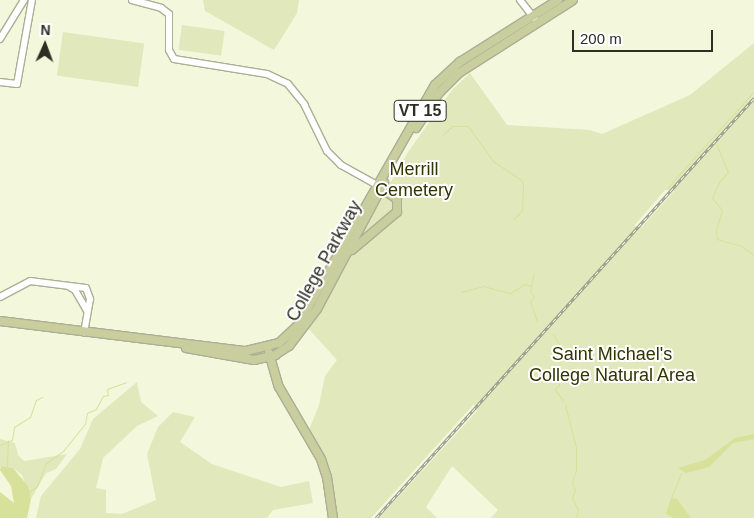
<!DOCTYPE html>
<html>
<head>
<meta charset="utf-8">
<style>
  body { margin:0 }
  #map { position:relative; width:754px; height:518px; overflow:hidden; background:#f3f7dc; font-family:Helvetica,sans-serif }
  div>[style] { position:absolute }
  .green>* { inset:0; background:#e1e8bc; transform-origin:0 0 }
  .water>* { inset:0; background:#d7e19a }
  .stream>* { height:1px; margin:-0.5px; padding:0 0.5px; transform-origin:0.5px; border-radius:0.5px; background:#d7e19a }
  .roads { filter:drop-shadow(1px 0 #abaf95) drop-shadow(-1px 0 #abaf95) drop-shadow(0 1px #abaf95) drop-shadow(0 -1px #abaf95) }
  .minor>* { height:6px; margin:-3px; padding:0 3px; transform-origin:3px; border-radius:3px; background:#fff }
  .major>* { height:8px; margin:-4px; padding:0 4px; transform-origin:4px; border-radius:4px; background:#c8ce9d }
  .rail>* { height:3px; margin-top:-1.5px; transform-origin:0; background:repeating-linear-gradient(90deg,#fff 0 4px,#969986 0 8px); box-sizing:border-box; border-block:1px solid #969986 }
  span { translate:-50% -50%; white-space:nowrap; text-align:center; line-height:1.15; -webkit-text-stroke:4px #fff; paint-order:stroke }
  .shield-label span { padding:1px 4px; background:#fff; border:1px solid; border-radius:4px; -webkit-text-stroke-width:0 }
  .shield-label { font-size:16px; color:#2d2e24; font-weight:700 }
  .park-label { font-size:18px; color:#313500 }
  .street-label { font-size:18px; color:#2d2e24 }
  .north { position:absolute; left:20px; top:20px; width:50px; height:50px; -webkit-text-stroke:4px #fff; paint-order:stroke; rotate:2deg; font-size:14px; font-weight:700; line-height:20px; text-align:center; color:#2d2e24 }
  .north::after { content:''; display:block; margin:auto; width:18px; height:22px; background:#2d2e24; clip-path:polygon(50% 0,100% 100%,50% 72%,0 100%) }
  .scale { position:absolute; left:572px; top:30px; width:141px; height:22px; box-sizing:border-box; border:2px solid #2d2e24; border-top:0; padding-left:6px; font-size:15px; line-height:18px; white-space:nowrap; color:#2d2e24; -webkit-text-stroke:4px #fff; paint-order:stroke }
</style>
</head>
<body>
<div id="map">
  <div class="green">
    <i style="clip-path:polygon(203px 0,299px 0,297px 13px,274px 50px,205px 11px)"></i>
    <i style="left:182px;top:25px;width:43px;height:25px;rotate:8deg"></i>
    <i style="left:63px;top:32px;width:82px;height:44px;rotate:8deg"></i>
    <i style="clip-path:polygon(evenodd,754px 43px,754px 518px,491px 518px,498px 510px,452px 466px,426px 507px,437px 518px,379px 518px,477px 411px,474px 404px,371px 518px,338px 518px,328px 463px,309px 430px,319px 405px,325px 376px,337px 360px,308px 328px,406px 155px,452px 90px,470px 73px,507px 125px,590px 130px,602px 134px,690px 95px,754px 43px,665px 190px,674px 191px,642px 227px,634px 226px,665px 190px)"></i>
    <i style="clip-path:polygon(137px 382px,141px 402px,158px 416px,137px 426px,103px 458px,96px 488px,106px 490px,106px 513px,122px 514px,156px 500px,147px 454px,158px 427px,173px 412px,195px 417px,180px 442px,212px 464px,281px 487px,309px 481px,313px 503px,273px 510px,267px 518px,36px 518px,41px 496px,80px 449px,93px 419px)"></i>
    <i style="clip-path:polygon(0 439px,15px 443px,18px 455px,24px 461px,67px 454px,56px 469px,46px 473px,31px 499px,22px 475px,13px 468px,0 467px)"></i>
  </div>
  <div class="water">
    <i style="clip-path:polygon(754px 434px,754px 439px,733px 443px,709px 467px,686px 473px,678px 468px,705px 460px,735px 438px)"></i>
    <i style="clip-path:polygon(1px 466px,13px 468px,28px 486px,31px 499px,27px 518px,0 518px,0 492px,14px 503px,11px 486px,0 470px)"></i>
    <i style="clip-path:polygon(671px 498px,677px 499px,691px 518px,674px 518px,666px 514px)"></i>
  </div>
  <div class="stream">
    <i style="left:443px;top:135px;width:13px;rotate:-45deg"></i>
    <i style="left:452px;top:126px;width:16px"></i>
    <i style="left:468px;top:126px;width:43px;rotate:54.5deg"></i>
    <i style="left:493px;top:161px;width:34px;rotate:34deg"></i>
    <i style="left:521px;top:180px;width:4px;rotate:63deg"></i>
    <i style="left:523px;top:184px;width:26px;rotate:92deg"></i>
    <i style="left:522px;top:210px;width:13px;rotate:132deg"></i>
    <i style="left:716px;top:143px;width:31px;rotate:68deg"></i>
    <i style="left:728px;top:172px;width:13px;rotate:132deg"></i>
    <i style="left:719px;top:182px;width:17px;rotate:114deg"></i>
    <i style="left:712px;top:198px;width:16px;rotate:50deg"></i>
    <i style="left:722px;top:210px;width:21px;rotate:107deg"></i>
    <i style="left:716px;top:230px;width:9px;rotate:84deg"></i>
    <i style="left:717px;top:239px;width:25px;rotate:16deg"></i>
    <i style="left:741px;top:246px;width:16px;rotate:35deg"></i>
    <i style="left:668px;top:187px;width:129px;rotate:-48.1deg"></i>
    <i style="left:534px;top:273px;width:17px;rotate:103deg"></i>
    <i style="left:530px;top:290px;width:8px;rotate:60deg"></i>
    <i style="left:534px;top:297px;width:6px;rotate:135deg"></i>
    <i style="left:530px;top:301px;width:21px;rotate:71deg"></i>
    <i style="left:461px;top:292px;width:23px;rotate:-15deg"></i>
    <i style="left:483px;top:286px;width:28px;rotate:15deg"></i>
    <i style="left:510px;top:293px;width:17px;rotate:-31deg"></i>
    <i style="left:525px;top:284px;width:6px;rotate:18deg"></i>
    <i style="left:553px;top:334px;width:22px;rotate:60deg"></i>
    <i style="left:564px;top:353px;width:6px;rotate:135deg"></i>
    <i style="left:560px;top:357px;width:28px;rotate:92deg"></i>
    <i style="left:559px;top:385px;width:6px;rotate:135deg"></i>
    <i style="left:555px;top:389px;width:14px;rotate:56deg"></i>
    <i style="left:565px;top:405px;width:43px;rotate:75.3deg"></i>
    <i style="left:576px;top:447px;width:23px;rotate:90deg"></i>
    <i style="left:576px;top:470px;width:14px;rotate:107deg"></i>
    <i style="left:572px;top:483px;width:8px;rotate:67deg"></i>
    <i style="left:575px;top:490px;width:9px;rotate:111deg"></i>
    <i style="left:572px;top:498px;width:13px;rotate:63deg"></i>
    <i style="left:578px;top:510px;width:8px;rotate:104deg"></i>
    <i style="left:0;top:445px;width:13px;rotate:-23deg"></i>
    <i style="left:12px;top:440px;width:13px;rotate:-81deg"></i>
    <i style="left:14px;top:427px;width:19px;rotate:-32deg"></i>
    <i style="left:30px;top:417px;width:18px;rotate:-71deg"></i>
    <i style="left:36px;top:400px;width:7px;rotate:-27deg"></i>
    <i style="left:7px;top:466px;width:26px;rotate:-88deg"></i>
    <i style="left:29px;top:492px;width:10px;rotate:-37deg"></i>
    <i style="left:37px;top:486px;width:25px;rotate:-69deg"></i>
    <i style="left:46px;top:463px;width:21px;rotate:-35deg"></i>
    <i style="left:63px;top:451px;width:35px;rotate:-51deg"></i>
    <i style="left:85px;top:424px;width:11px;rotate:-80deg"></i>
    <i style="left:87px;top:413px;width:10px;rotate:-24deg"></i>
    <i style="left:96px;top:409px;width:15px;rotate:-62deg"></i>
    <i style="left:103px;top:396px;width:5px;rotate:-11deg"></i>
    <i style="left:108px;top:395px;width:6px;rotate:-99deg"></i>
    <i style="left:107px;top:389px;width:20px;rotate:-20deg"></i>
    <i style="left:671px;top:498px;width:27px;rotate:-68deg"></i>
  </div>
  <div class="roads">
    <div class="minor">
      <i style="left:132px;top:0;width:30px;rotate:15deg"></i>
      <i style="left:161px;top:8px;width:10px;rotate:37deg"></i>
      <i style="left:169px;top:14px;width:36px;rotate:90deg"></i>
      <i style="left:169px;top:50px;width:10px;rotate:61deg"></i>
      <i style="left:174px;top:59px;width:94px;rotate:9.2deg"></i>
      <i style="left:267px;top:74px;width:23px;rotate:25deg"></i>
      <i style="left:288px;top:84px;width:26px;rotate:51deg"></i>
      <i style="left:304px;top:104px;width:52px;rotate:63.9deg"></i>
      <i style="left:327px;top:151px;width:20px;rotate:45deg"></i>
      <i style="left:341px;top:165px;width:41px;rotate:29.1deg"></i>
      <i style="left:520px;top:0;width:24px;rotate:52deg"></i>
      <i style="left:0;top:39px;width:46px;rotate:-58.4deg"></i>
      <i style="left:0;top:82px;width:17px;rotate:7deg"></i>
      <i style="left:17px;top:84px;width:85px;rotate:-79.9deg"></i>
      <i style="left:68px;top:286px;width:8px;rotate:30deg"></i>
      <i style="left:75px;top:290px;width:24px;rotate:60deg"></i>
      <i style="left:0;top:297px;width:34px;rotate:-28deg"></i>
      <i style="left:30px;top:281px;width:56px;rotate:7.1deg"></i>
      <i style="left:86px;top:288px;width:12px;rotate:70deg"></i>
      <i style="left:90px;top:299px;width:34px;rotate:100deg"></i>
    </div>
    <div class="major">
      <i style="left:416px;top:128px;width:42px;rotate:-56.7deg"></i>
      <i style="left:439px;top:93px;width:28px;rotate:-45deg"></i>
      <i style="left:459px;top:73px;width:135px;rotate:-32.6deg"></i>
      <i style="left:352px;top:250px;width:59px;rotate:-40.2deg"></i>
      <i style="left:397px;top:212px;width:13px;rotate:-90deg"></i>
      <i style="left:397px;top:199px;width:23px;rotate:-146deg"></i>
      <i style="left:0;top:321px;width:248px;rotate:7deg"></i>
      <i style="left:246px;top:351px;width:34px;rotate:-14deg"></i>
      <i style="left:279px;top:343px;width:26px;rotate:-43deg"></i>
      <i style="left:298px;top:325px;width:276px;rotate:-60.3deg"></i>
      <i style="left:435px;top:85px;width:34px;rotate:-43deg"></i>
      <i style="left:460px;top:62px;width:116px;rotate:-32.3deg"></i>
      <i style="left:186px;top:348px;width:69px;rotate:10deg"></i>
      <i style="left:254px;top:360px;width:22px;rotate:-13deg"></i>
      <i style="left:275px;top:355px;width:17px;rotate:-33deg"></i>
      <i style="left:289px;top:346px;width:46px;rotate:-52.9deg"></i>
      <i style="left:317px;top:309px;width:143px;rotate:-62deg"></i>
      <i style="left:269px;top:353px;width:35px;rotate:74deg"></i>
      <i style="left:279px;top:387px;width:83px;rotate:59.7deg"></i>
      <i style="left:321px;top:459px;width:19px;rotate:72deg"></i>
      <i style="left:327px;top:477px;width:41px;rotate:81.7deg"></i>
    </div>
  </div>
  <div class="rail">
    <i style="left:376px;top:518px;width:565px;rotate:-48.01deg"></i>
  </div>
  <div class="shield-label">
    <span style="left:420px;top:111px">VT 15</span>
  </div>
  <div class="park-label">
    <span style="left:414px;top:180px">Merrill<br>Cemetery</span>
    <span style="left:612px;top:365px">Saint Michael's<br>College Natural Area</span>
  </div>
  <div class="street-label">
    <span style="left:324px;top:261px;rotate:-61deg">College Parkway</span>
  </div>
  <div class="north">N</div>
  <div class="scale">200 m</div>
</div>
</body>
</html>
